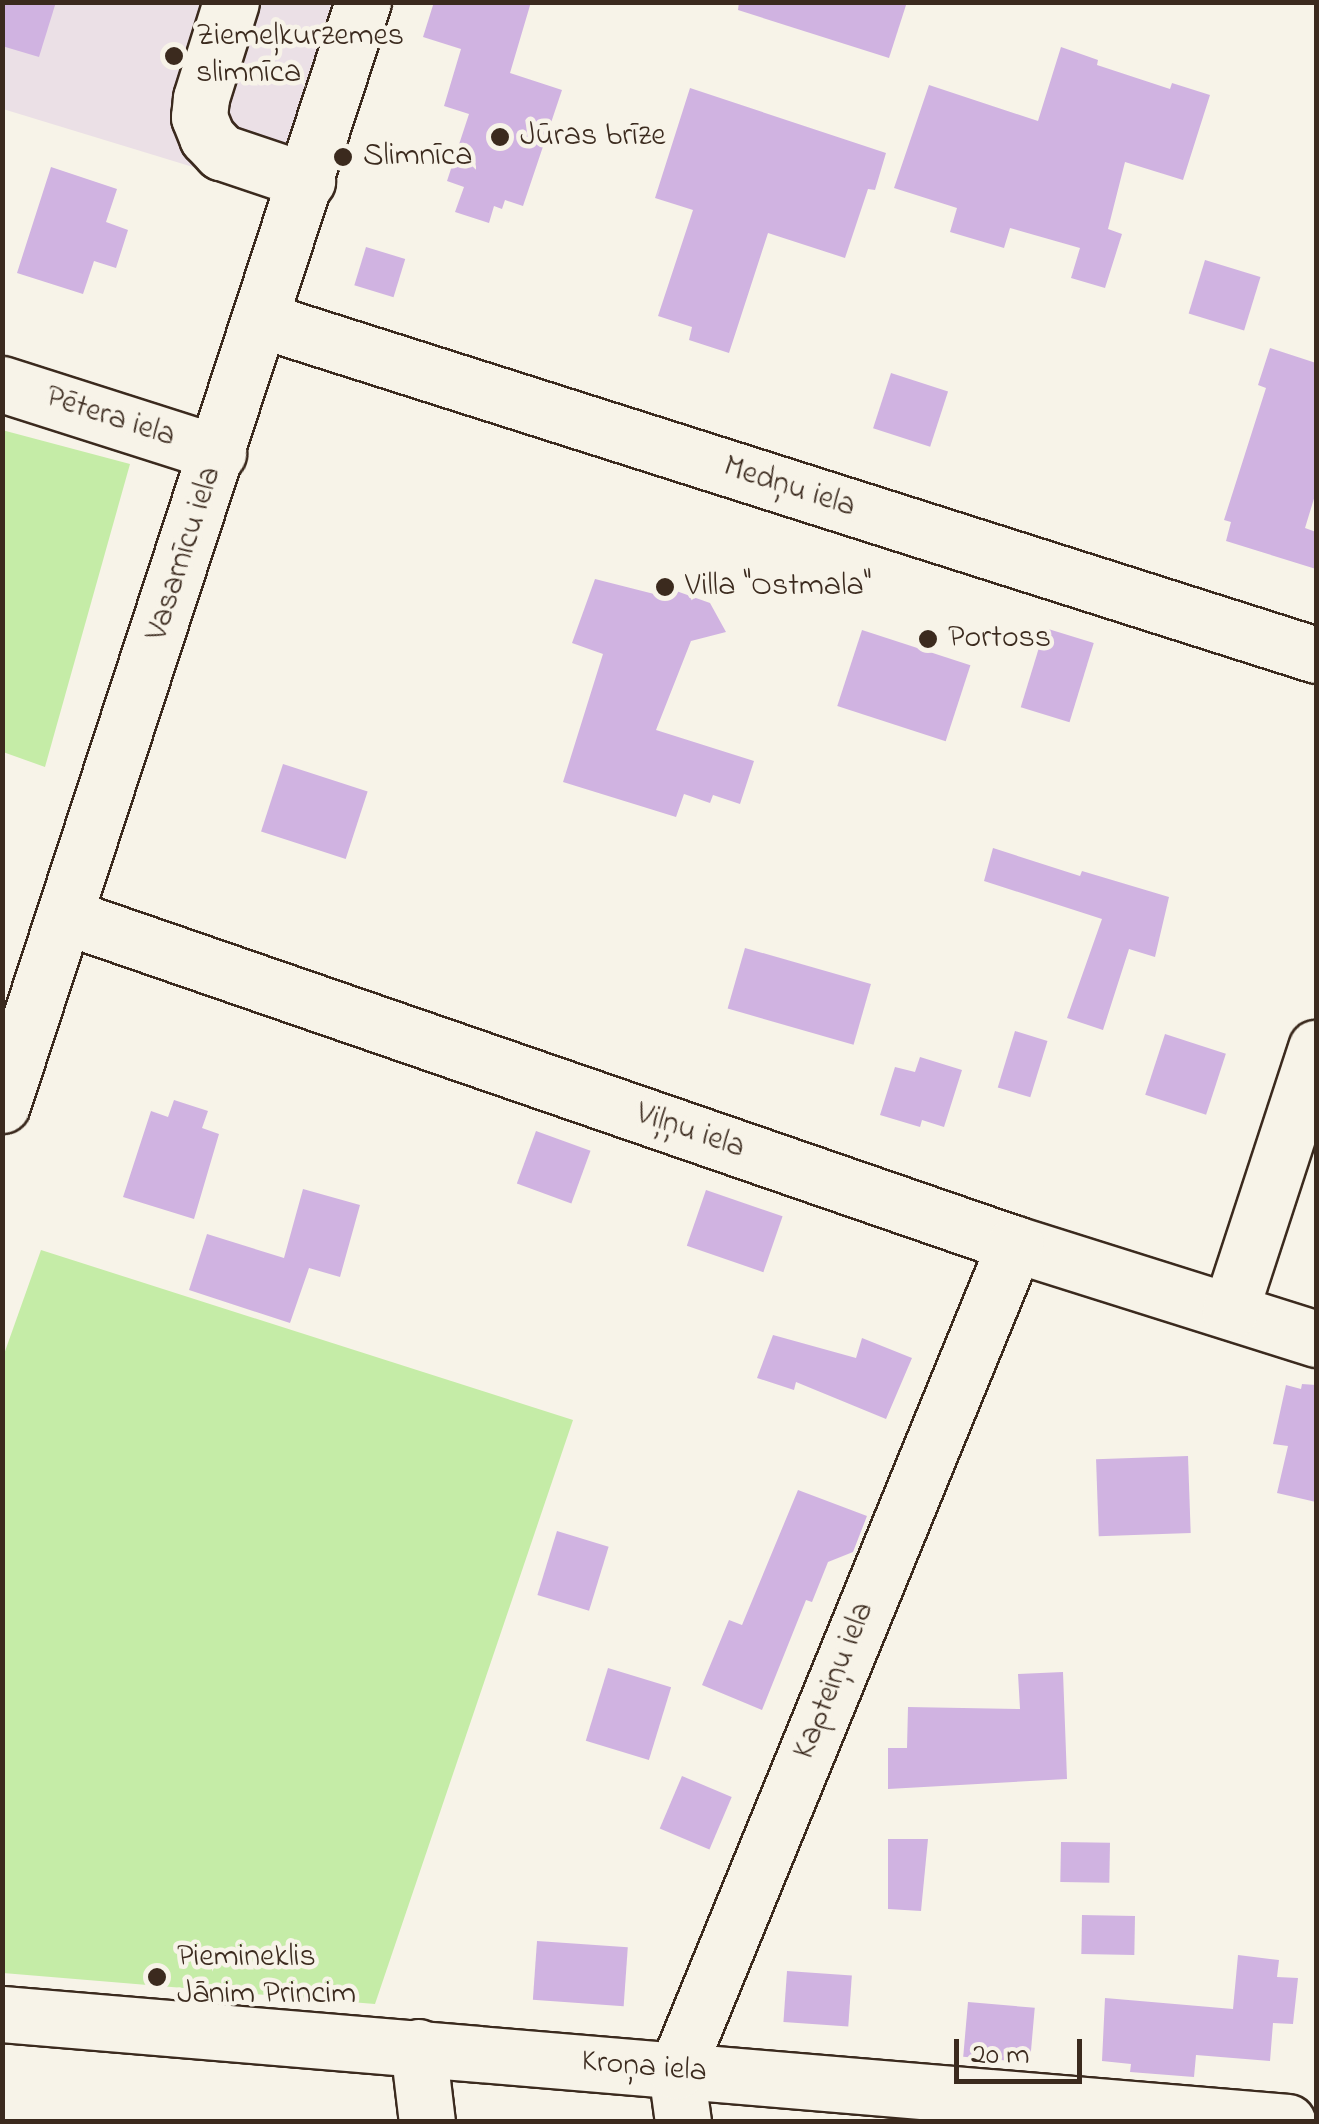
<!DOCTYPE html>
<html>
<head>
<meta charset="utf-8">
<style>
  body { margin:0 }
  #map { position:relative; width:1319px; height:2124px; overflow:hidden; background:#f7f3e8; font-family:"Indie Flower",sans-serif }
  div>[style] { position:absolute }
  .built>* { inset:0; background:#ebe0e6 }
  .green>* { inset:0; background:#c5eca7 }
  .building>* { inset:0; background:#d0b3e1; transform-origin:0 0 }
  .roads { filter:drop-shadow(2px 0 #3b2a1e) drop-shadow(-2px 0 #3b2a1e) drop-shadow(0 2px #3b2a1e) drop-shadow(0 -2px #3b2a1e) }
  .minor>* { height:55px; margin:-27.5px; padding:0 27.5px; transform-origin:27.5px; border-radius:27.5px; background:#f7f3e8 }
  .dots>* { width:28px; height:28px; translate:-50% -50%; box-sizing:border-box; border:5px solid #f7f3e8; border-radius:50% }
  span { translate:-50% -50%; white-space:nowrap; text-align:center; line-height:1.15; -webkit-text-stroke:9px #f7f3e8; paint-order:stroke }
  .poi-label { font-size:32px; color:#3b2a1e }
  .left { translate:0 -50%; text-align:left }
  .street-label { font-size:32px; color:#3b2a1e }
  .frame { position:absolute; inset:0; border:5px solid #3b2a1e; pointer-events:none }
  .scale { position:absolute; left:954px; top:2039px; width:128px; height:45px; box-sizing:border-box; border:5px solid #3b2a1e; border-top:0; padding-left:12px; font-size:30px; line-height:35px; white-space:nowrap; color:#3b2a1e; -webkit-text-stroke:8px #f7f3e8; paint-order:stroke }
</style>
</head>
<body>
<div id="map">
  <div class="built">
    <i style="clip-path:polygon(2px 3px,363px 3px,301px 200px,3px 109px)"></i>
  </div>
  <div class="green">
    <i style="clip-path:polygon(2px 430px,130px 464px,45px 767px,3px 752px)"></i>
    <i style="clip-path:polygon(41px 1250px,573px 1420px,375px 2004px,3px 1973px,3px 1357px)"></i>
  </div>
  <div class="building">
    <i style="clip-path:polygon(2px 2px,56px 2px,39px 57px,2px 46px)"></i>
    <i style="clip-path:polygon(434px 2px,531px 2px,510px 73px,562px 90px,523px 206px,505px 200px,502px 209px,494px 206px,489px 223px,455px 212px,464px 187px,447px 181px,469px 114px,444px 106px,461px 49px,423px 37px)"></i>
    <i style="clip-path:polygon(739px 2px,907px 2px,889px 58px,738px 10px)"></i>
    <i style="clip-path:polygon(1061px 47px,1098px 60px,1097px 65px,1170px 89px,1172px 83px,1210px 95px,1183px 180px,1125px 162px,1108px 229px,1122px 234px,1105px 288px,1071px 278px,1080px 248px,1010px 228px,1004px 248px,950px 232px,957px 208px,894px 188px,929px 85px,1038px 121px)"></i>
    <i style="clip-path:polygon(690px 88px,886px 153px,875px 190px,868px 189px,845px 258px,768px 233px,729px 353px,689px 340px,692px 327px,658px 316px,693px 210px,655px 198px)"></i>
    <i style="clip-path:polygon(51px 167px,117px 189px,106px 222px,128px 230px,116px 268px,94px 261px,83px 294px,17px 273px)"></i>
    <i style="left:366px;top:247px;width:41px;height:40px;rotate:17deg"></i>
    <i style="left:1205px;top:260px;width:58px;height:56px;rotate:17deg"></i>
    <i style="clip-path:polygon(1270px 348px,1316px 363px,1316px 492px,1305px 528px,1316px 532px,1316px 569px,1226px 541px,1231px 522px,1224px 520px,1266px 388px,1258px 385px)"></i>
    <i style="left:891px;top:373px;width:60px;height:58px;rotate:18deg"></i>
    <i style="clip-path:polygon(595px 579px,662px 596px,665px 587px,710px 603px,726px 632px,691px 641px,656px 730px,754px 761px,740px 804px,713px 795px,710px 803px,684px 794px,676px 817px,563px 782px,603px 654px,572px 643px)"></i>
    <i style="left:1045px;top:628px;width:51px;height:83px;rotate:17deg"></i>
    <i style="left:862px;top:630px;width:114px;height:80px;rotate:18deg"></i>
    <i style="left:283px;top:764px;width:89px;height:71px;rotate:18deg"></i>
    <i style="clip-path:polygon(993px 848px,1080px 876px,1082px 871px,1169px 897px,1155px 957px,1129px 949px,1103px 1030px,1067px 1018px,1102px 919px,984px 881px)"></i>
    <i style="left:745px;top:948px;width:131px;height:63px;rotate:16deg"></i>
    <i style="left:1015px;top:1031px;width:34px;height:59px;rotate:17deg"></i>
    <i style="left:1165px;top:1034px;width:64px;height:64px;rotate:18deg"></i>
    <i style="clip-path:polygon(920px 1057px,962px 1070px,944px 1127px,922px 1120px,920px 1127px,880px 1115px,895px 1067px,915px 1072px)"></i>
    <i style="clip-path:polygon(174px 1100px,208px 1111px,202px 1128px,219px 1134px,194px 1219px,123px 1197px,151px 1111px,168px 1117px)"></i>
    <i style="left:536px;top:1131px;width:58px;height:56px;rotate:20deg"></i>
    <i style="clip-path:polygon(303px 1189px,360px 1205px,340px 1277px,309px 1268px,290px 1323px,189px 1290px,207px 1234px,284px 1258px)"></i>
    <i style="left:706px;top:1190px;width:81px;height:59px;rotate:19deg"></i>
    <i style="clip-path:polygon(773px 1335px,856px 1358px,862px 1338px,912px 1358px,886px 1419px,796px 1382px,794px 1390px,757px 1378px)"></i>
    <i style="clip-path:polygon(1302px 1384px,1316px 1385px,1316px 1502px,1277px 1493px,1288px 1446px,1273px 1444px,1286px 1385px,1301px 1389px)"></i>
    <i style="left:1188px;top:1456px;width:77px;height:92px;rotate:88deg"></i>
    <i style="clip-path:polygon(798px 1490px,867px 1516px,853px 1552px,828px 1562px,812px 1602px,806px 1600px,762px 1710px,702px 1685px,729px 1620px,742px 1625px)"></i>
    <i style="left:557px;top:1531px;width:54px;height:67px;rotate:17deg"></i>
    <i style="left:608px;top:1668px;width:66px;height:76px;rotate:17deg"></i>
    <i style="clip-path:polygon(1063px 1672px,1067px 1779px,888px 1789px,888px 1748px,907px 1748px,908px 1707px,1020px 1709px,1018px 1674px)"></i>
    <i style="left:682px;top:1776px;width:54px;height:57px;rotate:23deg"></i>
    <i style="clip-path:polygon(888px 1839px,928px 1839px,921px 1911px,888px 1909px)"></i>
    <i style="left:1061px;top:1842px;width:49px;height:40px;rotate:1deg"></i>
    <i style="left:1082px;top:1915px;width:53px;height:39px;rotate:1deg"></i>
    <i style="left:537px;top:1941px;width:91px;height:59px;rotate:4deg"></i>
    <i style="clip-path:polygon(1238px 1955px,1279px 1960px,1277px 1977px,1298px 1978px,1293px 2024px,1273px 2023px,1270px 2061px,1196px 2055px,1194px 2077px,1130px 2072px,1131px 2064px,1102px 2061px,1105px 1998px,1233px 2009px)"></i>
    <i style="left:787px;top:1971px;width:65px;height:51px;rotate:4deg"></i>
    <i style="left:968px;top:2002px;width:67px;height:55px;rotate:5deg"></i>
  </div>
  <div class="roads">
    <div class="minor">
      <i style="left:231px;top:2px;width:101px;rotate:107.4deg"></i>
      <i style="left:201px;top:98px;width:19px;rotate:96deg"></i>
      <i style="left:199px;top:117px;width:22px;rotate:68deg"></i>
      <i style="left:207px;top:137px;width:21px;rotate:47deg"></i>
      <i style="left:221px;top:152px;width:91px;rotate:18.6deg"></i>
      <i style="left:262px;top:320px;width:1106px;rotate:17.63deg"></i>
      <i style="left:2px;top:384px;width:227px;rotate:17.7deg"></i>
      <i style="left:65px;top:916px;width:1005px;rotate:19.05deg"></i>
      <i style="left:1015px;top:1244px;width:316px;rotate:17.5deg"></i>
      <i style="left:2px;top:1105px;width:1161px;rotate:-71.88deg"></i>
      <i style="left:1230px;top:1311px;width:277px;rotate:-71.9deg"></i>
      <i style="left:2px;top:2014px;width:1290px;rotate:4.8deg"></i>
      <i style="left:418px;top:2047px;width:76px;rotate:83.2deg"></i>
      <i style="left:683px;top:2122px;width:51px;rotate:-97.8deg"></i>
      <i style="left:676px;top:2071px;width:894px;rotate:-67.71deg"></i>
    </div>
  </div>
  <div class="dots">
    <i style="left:174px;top:56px;background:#3b2a1e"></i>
    <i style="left:500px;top:137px;background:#3b2a1e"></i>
    <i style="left:343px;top:157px;background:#3b2a1e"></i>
    <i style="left:665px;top:587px;background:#3b2a1e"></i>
    <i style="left:928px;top:639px;background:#3b2a1e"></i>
    <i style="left:157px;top:1977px;background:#3b2a1e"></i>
  </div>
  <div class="poi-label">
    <span class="left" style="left:196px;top:56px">Ziemeļkurzemes<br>slimnīca</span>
    <span class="left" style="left:520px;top:137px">Jūras brīze</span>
    <span class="left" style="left:363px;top:157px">Slimnīca</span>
    <span class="left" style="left:685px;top:587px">Villa "Ostmala"</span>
    <span class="left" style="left:948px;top:639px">Portoss</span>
    <span class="left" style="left:177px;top:1977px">Piemineklis<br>Jānim Princim</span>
  </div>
  <div class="street-label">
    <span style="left:110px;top:418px;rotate:18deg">Pētera iela</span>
    <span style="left:789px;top:488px;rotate:18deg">Medņu iela</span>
    <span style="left:185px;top:554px;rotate:-72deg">Vasarnīcu iela</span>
    <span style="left:690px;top:1132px;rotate:19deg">Viļņu iela</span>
    <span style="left:835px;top:1681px;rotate:-68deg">Kapteiņu iela</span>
    <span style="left:644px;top:2068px;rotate:5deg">Kroņa iela</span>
  </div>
  <div class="frame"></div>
  <div class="scale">20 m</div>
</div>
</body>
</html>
